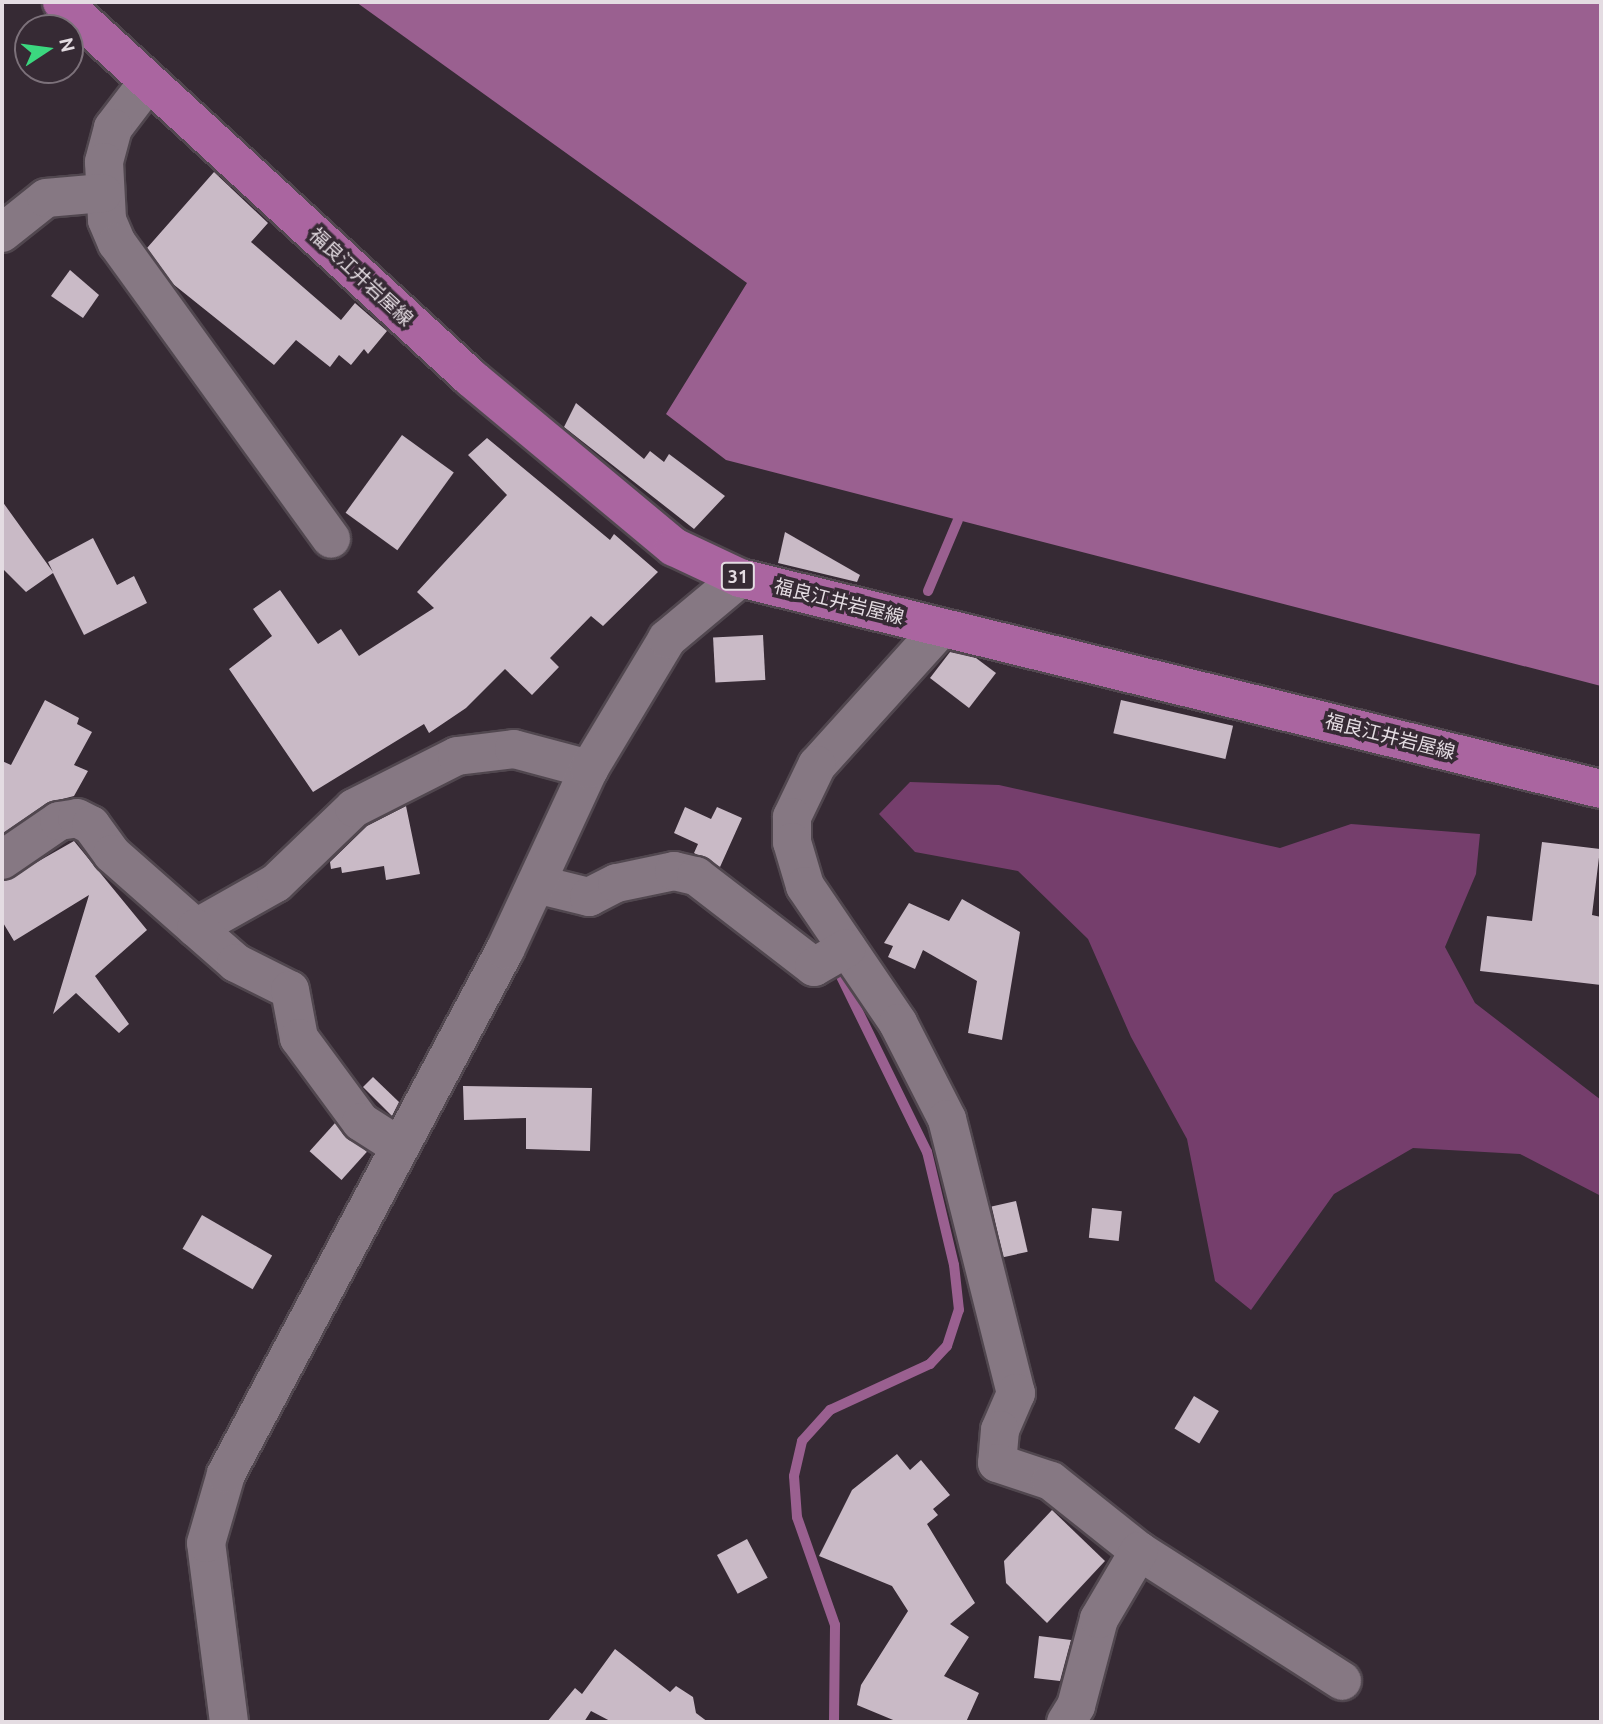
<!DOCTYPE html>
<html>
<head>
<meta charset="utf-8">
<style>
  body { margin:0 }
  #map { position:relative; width:1603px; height:1724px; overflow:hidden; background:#362a34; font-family:Ubuntu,"Noto Sans JP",sans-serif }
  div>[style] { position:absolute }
  .forest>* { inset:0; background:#753e6c }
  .water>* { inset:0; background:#9a6090 }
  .stream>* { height:10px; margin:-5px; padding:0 5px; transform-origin:5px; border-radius:5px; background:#9a6090 }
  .building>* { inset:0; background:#c9bac6; transform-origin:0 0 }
  .roads { filter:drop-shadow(2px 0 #51474f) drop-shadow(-2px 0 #51474f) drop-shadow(0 2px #51474f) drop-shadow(0 -2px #51474f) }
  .minor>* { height:38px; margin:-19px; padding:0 19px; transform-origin:19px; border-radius:19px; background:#867883 }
  .major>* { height:38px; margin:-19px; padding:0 19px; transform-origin:19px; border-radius:19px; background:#aa65a0 }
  span { translate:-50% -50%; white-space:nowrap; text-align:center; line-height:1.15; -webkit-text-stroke:7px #362a34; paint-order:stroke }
  .shield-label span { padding:2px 5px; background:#362a34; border:2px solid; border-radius:5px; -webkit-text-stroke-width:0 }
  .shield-label { font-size:18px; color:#e4dce2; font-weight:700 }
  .street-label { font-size:19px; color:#e4dce2 }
  .frame { position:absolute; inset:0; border:4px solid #e4dce2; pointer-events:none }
  .north { position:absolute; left:14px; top:14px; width:70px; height:70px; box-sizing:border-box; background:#362a34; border:2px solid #7c717a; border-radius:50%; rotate:77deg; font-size:19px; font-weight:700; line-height:28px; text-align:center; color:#e4dce2 }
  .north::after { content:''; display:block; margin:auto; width:24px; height:32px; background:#3bd77f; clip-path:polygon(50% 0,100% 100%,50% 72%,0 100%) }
</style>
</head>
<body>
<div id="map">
  <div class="forest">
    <i style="clip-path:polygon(910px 782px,999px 785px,1280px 848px,1351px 824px,1480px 834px,1476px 874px,1445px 947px,1475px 1003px,1601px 1100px,1601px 1196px,1520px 1154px,1413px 1148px,1334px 1194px,1251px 1310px,1215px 1281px,1187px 1139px,1131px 1037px,1088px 939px,1018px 871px,915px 852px,879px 814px)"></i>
  </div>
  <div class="water">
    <i style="clip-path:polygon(356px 2px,1601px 2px,1601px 686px,726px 460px,666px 414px,747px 283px)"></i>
  </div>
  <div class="stream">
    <i style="left:928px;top:591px;width:77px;rotate:-67.1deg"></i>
    <i style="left:834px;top:1722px;width:97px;rotate:-89.4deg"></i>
    <i style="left:835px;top:1625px;width:114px;rotate:-109.4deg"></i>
    <i style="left:797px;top:1517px;width:41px;rotate:-94.2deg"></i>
    <i style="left:794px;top:1476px;width:36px;rotate:-77deg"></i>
    <i style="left:802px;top:1441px;width:42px;rotate:-47.9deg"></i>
    <i style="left:830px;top:1410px;width:110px;rotate:-24.7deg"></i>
    <i style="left:930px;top:1364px;width:25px;rotate:-47deg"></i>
    <i style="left:947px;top:1346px;width:38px;rotate:-72deg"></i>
    <i style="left:959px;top:1310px;width:45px;rotate:-96.3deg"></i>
    <i style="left:954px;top:1265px;width:116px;rotate:-103.4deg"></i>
    <i style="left:927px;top:1152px;width:212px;rotate:-116.1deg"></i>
  </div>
  <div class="building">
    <i style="clip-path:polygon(214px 172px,268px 223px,251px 242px,341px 320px,355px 303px,387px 331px,368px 354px,364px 349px,351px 365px,339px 355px,330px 367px,296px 340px,274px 365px,173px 284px,147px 248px)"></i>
    <i style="clip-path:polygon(70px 270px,99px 295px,83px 318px,51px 296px)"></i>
    <i style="clip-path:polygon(576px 403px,644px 459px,650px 451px,664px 462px,669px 454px,725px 496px,694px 529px,564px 427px)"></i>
    <i style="left:402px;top:435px;width:64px;height:96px;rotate:36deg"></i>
    <i style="clip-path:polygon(487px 438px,610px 540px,614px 534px,658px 572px,603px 626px,591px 616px,550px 658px,559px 667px,532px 695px,505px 669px,466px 708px,429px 733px,424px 724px,313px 792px,229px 669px,272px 636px,253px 609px,280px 590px,318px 644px,341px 629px,359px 656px,434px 608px,417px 592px,507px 495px,468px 455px)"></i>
    <i style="clip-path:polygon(2px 501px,53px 572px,48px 562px,93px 538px,117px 585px,134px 576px,147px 603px,84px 635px,53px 573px,26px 592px,2px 568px)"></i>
    <i style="clip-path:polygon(785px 532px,860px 575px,857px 582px,778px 563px)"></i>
    <i style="left:763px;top:635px;width:45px;height:50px;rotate:87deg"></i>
    <i style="clip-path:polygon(950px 652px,976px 658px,996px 673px,969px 708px,930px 678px)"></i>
    <i style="clip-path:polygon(45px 700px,79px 718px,77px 724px,92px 732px,74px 765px,88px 771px,74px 796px,47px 803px,2px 834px,2px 761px,11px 765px)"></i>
    <i style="left:1121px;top:700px;width:115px;height:34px;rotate:13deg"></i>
    <i style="clip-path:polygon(406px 806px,420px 874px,386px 880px,384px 866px,342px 873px,341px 867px,331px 869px,330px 862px,367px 826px)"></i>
    <i style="clip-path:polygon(685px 807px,711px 819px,717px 807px,742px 818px,720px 867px,694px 853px,698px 844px,674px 833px)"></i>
    <i style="clip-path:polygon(74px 841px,147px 930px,95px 976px,129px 1024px,119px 1033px,76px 993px,53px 1014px,89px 895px,14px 941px,2px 921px,2px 882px)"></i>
    <i style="clip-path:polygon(1542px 842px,1600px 849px,1592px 915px,1601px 917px,1601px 985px,1480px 971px,1487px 916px,1532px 921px)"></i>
    <i style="clip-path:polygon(962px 899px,1020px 932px,1002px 1040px,968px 1033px,977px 981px,923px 950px,915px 969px,888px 957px,893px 946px,884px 943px,909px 903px,949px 921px)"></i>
    <i style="clip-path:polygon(373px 1077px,399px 1102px,392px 1116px,363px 1087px)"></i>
    <i style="clip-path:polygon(463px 1086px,592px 1088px,590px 1151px,526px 1149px,526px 1118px,464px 1120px)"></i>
    <i style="left:335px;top:1123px;width:43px;height:38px;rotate:42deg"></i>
    <i style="left:1016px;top:1201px;width:52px;height:25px;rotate:77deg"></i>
    <i style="left:1092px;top:1208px;width:30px;height:30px;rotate:6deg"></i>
    <i style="left:202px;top:1215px;width:81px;height:39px;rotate:30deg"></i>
    <i style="left:1194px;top:1396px;width:29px;height:38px;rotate:31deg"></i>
    <i style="clip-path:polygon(897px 1454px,910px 1470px,921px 1460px,950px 1495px,933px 1509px,938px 1515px,927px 1524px,975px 1603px,950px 1624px,969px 1637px,944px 1676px,979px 1693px,966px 1722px,898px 1722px,857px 1705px,861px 1685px,908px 1611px,892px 1586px,819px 1556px,852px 1490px)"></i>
    <i style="clip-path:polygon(1052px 1510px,1105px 1561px,1047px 1623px,1006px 1583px,1004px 1561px)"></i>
    <i style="left:747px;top:1539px;width:44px;height:34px;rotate:62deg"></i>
    <i style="clip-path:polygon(1039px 1636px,1071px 1640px,1060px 1681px,1034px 1678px)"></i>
    <i style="clip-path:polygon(615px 1649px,670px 1692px,676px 1686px,693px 1697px,696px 1713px,708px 1722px,612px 1722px,591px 1711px,584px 1722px,547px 1722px,575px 1688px,582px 1694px)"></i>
  </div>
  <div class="roads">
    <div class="minor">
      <i style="left:148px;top:82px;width:58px;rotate:127.3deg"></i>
      <i style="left:113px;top:128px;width:35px;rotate:105deg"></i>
      <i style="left:104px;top:162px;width:58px;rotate:87deg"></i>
      <i style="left:107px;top:220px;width:25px;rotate:67deg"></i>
      <i style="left:117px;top:243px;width:365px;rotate:54.1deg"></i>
      <i style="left:2px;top:233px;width:56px;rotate:-38.5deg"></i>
      <i style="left:46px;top:198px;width:57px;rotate:-5deg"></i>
      <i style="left:941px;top:628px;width:185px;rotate:132.1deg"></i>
      <i style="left:817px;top:765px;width:58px;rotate:115.7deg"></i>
      <i style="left:792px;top:817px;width:25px;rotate:90deg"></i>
      <i style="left:792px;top:842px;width:46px;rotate:73.5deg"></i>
      <i style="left:805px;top:886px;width:166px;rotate:55.8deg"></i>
      <i style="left:898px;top:1023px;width:108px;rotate:63deg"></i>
      <i style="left:947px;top:1119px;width:283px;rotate:75.9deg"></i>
      <i style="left:1016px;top:1393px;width:40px;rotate:113.4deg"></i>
      <i style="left:1000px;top:1430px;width:33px;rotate:95deg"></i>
      <i style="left:997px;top:1463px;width:57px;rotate:18.4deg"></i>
      <i style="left:1051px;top:1481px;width:112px;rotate:38.5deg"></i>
      <i style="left:1139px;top:1551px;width:241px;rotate:32.6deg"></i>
      <i style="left:2px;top:860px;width:69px;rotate:-34.4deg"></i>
      <i style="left:59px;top:821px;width:18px;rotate:-9deg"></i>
      <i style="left:77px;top:818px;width:16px;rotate:27deg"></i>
      <i style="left:91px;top:825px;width:36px;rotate:54deg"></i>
      <i style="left:112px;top:854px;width:112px;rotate:41.4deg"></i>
      <i style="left:196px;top:928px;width:92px;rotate:-29.4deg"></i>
      <i style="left:276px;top:883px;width:108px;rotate:-43.9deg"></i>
      <i style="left:354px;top:808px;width:115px;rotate:-26.8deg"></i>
      <i style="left:457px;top:756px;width:57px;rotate:-7deg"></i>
      <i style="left:514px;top:749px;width:78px;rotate:14.9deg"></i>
      <i style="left:536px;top:884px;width:55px;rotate:13.8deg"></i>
      <i style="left:589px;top:897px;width:31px;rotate:-27deg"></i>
      <i style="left:617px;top:883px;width:58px;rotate:-11.9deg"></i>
      <i style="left:674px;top:871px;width:23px;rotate:13deg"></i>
      <i style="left:696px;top:876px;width:149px;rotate:37.6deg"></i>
      <i style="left:814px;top:967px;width:38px;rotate:-30deg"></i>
      <i style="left:196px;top:928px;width:53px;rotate:41.2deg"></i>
      <i style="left:236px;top:963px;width:60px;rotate:26.6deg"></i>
      <i style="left:290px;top:990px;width:49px;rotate:79.4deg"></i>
      <i style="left:299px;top:1038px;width:104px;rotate:53.6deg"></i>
      <i style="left:361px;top:1122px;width:46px;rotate:32.7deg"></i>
      <i style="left:229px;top:1722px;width:180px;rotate:-97.3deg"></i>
      <i style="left:206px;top:1543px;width:72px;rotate:-73.8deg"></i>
      <i style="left:226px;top:1474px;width:594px;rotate:-61.97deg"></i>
      <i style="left:505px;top:950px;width:200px;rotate:-65.1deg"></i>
      <i style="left:589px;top:769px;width:152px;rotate:-59deg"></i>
      <i style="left:667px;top:639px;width:95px;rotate:-39.9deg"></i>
      <i style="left:1066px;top:1722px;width:19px;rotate:-58deg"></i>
      <i style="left:1076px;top:1706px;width:90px;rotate:-75.2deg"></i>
      <i style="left:1099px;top:1619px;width:79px;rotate:-59.5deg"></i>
    </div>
    <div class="major">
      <i style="left:62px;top:2px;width:556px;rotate:42.59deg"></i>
      <i style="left:471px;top:378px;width:264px;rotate:39.8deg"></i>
      <i style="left:674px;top:547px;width:73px;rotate:25.2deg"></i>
      <i style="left:740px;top:578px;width:886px;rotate:13.77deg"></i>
    </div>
  </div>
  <div class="shield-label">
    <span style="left:738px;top:576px">31</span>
  </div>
  <div class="street-label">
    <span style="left:361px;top:277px;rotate:43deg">福良江井岩屋線</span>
    <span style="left:839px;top:602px;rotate:14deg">福良江井岩屋線</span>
    <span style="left:1390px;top:737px;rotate:14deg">福良江井岩屋線</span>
  </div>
  <div class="frame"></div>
  <div class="north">N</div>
</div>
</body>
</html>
